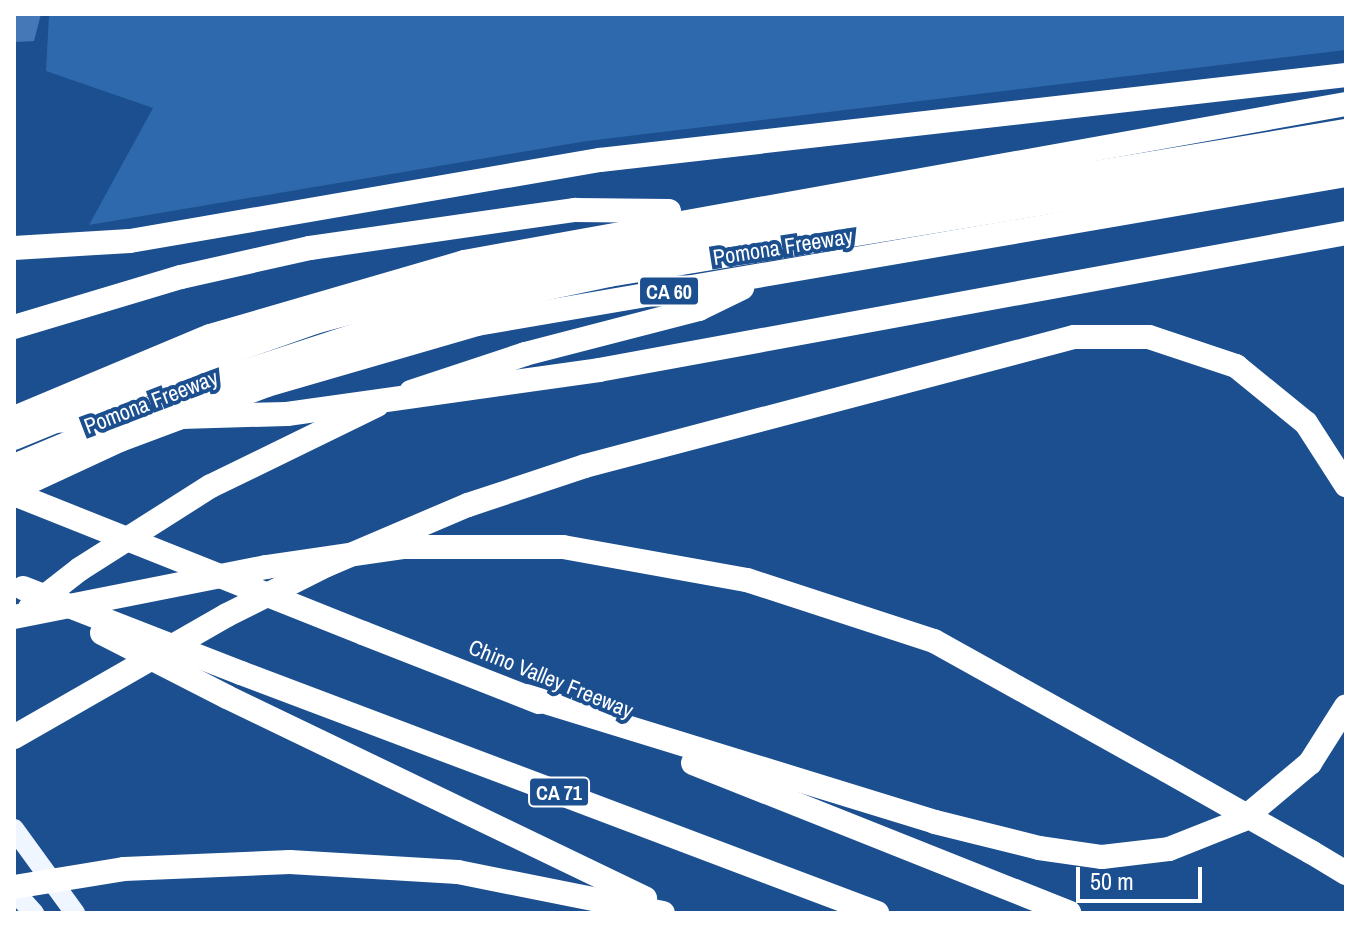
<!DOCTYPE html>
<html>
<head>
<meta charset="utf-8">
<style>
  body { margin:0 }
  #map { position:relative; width:1360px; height:927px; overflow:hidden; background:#1b4f8f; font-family:"Archivo Narrow",sans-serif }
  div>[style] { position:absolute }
  .green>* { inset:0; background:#2e69ad }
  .building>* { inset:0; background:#4478b7 }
  .primary>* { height:20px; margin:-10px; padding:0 10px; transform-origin:10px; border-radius:10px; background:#f0f6ff }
  .highway>* { height:24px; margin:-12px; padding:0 12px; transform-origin:12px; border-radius:12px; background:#fff }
  .highway-bridge>* { height:24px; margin:-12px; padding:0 12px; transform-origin:12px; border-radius:12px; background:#fff }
  span { translate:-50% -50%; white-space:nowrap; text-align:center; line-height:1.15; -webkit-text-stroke:8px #1b4f8f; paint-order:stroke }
  .shield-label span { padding:2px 6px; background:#1b4f8f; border:2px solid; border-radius:6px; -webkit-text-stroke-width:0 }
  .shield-label { font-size:20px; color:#fff; font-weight:700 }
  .street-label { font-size:22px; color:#fff }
  .frame { position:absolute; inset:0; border:16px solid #fff; pointer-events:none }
  .scale { position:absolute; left:1076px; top:867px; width:126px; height:36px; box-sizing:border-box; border:4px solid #fff; border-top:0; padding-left:10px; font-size:24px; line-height:28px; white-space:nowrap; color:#fff; -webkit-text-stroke:6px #1b4f8f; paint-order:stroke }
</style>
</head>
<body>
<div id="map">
  <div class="green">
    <i style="clip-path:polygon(49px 14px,1346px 14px,1346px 50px,587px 141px,89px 225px,153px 108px,46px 71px)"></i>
  </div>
  <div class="building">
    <i style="clip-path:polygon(14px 14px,41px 14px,34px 41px,14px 42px)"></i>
  </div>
  <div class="primary">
    <i style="left:14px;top:829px;width:104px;rotate:54deg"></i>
    <i style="left:14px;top:891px;width:30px;rotate:48deg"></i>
  </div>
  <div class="highway">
    <i style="left:14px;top:248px;width:116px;rotate:-3.5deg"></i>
    <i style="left:130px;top:241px;width:477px;rotate:-9.8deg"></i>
    <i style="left:600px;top:160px;width:751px;rotate:-6.5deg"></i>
    <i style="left:14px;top:327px;width:174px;rotate:-16.7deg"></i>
    <i style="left:181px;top:277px;width:132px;rotate:-12.7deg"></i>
    <i style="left:310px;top:248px;width:268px;rotate:-8.2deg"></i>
    <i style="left:575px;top:210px;width:94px;rotate:0.6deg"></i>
    <i style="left:599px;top:370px;width:759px;rotate:-10.39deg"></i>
    <i style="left:411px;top:392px;width:120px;rotate:-18.4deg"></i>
    <i style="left:525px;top:354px;width:180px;rotate:-14.5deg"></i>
    <i style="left:699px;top:309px;width:48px;rotate:-26deg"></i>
    <i style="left:14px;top:418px;width:212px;rotate:-22.7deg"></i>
    <i style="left:210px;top:336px;width:265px;rotate:-16.2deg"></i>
    <i style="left:464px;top:262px;width:896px;rotate:-10.16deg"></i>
    <i style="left:14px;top:438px;width:187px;rotate:-22.3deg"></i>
    <i style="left:187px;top:367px;width:136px;rotate:-19.4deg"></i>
    <i style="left:315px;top:322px;width:126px;rotate:-15.1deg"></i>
    <i style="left:437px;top:289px;width:277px;rotate:-10.8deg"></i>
    <i style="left:709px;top:237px;width:646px;rotate:-9.45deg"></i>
    <i style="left:14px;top:466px;width:222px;rotate:-22.8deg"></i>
    <i style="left:219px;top:380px;width:158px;rotate:-18.1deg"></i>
    <i style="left:369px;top:331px;width:106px;rotate:-14.7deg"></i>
    <i style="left:472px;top:304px;width:140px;rotate:-12deg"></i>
    <i style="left:609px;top:275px;width:747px;rotate:-9.4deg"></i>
    <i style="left:14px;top:489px;width:117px;rotate:-24.8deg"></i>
    <i style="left:120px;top:440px;width:157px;rotate:-20.5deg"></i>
    <i style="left:267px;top:385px;width:219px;rotate:-16.2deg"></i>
    <i style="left:477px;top:324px;width:882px;rotate:-9.73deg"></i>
    <i style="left:747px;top:580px;width:197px;rotate:18.1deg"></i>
    <i style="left:934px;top:641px;width:265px;rotate:29.1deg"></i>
    <i style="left:30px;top:608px;width:63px;rotate:-38deg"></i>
    <i style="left:80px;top:569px;width:155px;rotate:-32.4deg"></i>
    <i style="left:211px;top:486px;width:185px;rotate:-26deg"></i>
    <i style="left:363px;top:633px;width:189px;rotate:21.4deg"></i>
    <i style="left:241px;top:673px;width:680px;rotate:20.67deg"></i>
    <i style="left:526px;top:696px;width:428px;rotate:17.1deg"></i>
    <i style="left:935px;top:822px;width:107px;rotate:14deg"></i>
    <i style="left:1039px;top:848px;width:64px;rotate:8.1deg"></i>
    <i style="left:1102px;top:857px;width:67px;rotate:-6.8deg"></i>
    <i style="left:1169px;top:849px;width:79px;rotate:-21.7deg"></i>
    <i style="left:1242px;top:820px;width:89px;rotate:-40deg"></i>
    <i style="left:1310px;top:763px;width:67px;rotate:-57.7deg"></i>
    <i style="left:227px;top:697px;width:464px;rotate:25.7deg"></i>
    <i style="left:14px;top:737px;width:245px;rotate:-29.8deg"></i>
    <i style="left:227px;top:615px;width:112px;rotate:-26.6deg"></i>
    <i style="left:327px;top:565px;width:153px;rotate:-23.1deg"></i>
    <i style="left:468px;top:505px;width:123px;rotate:-18.4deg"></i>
    <i style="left:585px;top:466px;width:506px;rotate:-14.78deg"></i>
    <i style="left:1074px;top:337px;width:75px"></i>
    <i style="left:1149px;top:337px;width:92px;rotate:18.4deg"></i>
    <i style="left:1236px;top:366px;width:90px;rotate:39.2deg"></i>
    <i style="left:1306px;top:423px;width:74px;rotate:57.2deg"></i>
    <i style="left:693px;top:763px;width:405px;rotate:21.7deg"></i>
    <i style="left:1311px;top:852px;width:41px;rotate:31deg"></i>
    <i style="left:124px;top:869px;width:166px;rotate:-2.4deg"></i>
    <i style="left:290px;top:862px;width:168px;rotate:3.4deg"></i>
    <i style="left:458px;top:872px;width:209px;rotate:11.3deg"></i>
  </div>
  <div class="highway-bridge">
    <i style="left:14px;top:422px;width:273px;rotate:-1.7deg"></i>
    <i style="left:287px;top:414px;width:315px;rotate:-8deg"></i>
    <i style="left:14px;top:494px;width:376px;rotate:21.7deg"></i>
    <i style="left:23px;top:588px;width:234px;rotate:21.3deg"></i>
    <i style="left:14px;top:617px;width:257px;rotate:-11.2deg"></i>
    <i style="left:266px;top:567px;width:138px;rotate:-8.3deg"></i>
    <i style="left:403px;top:547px;width:160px"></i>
    <i style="left:563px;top:547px;width:187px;rotate:10.2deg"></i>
    <i style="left:102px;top:633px;width:140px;rotate:27.1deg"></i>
    <i style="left:1166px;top:770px;width:167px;rotate:29.5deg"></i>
    <i style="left:14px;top:887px;width:111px;rotate:-9.3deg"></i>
  </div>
  <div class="shield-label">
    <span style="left:669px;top:291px">CA 60</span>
    <span style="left:559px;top:792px">CA 71</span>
  </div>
  <div class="street-label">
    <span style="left:783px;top:247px;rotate:-9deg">Pomona Freeway</span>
    <span style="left:151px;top:402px;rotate:-21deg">Pomona Freeway</span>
    <span style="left:551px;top:679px;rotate:22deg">Chino Valley Freeway</span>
  </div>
  <div class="frame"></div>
  <div class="scale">50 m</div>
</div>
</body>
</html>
